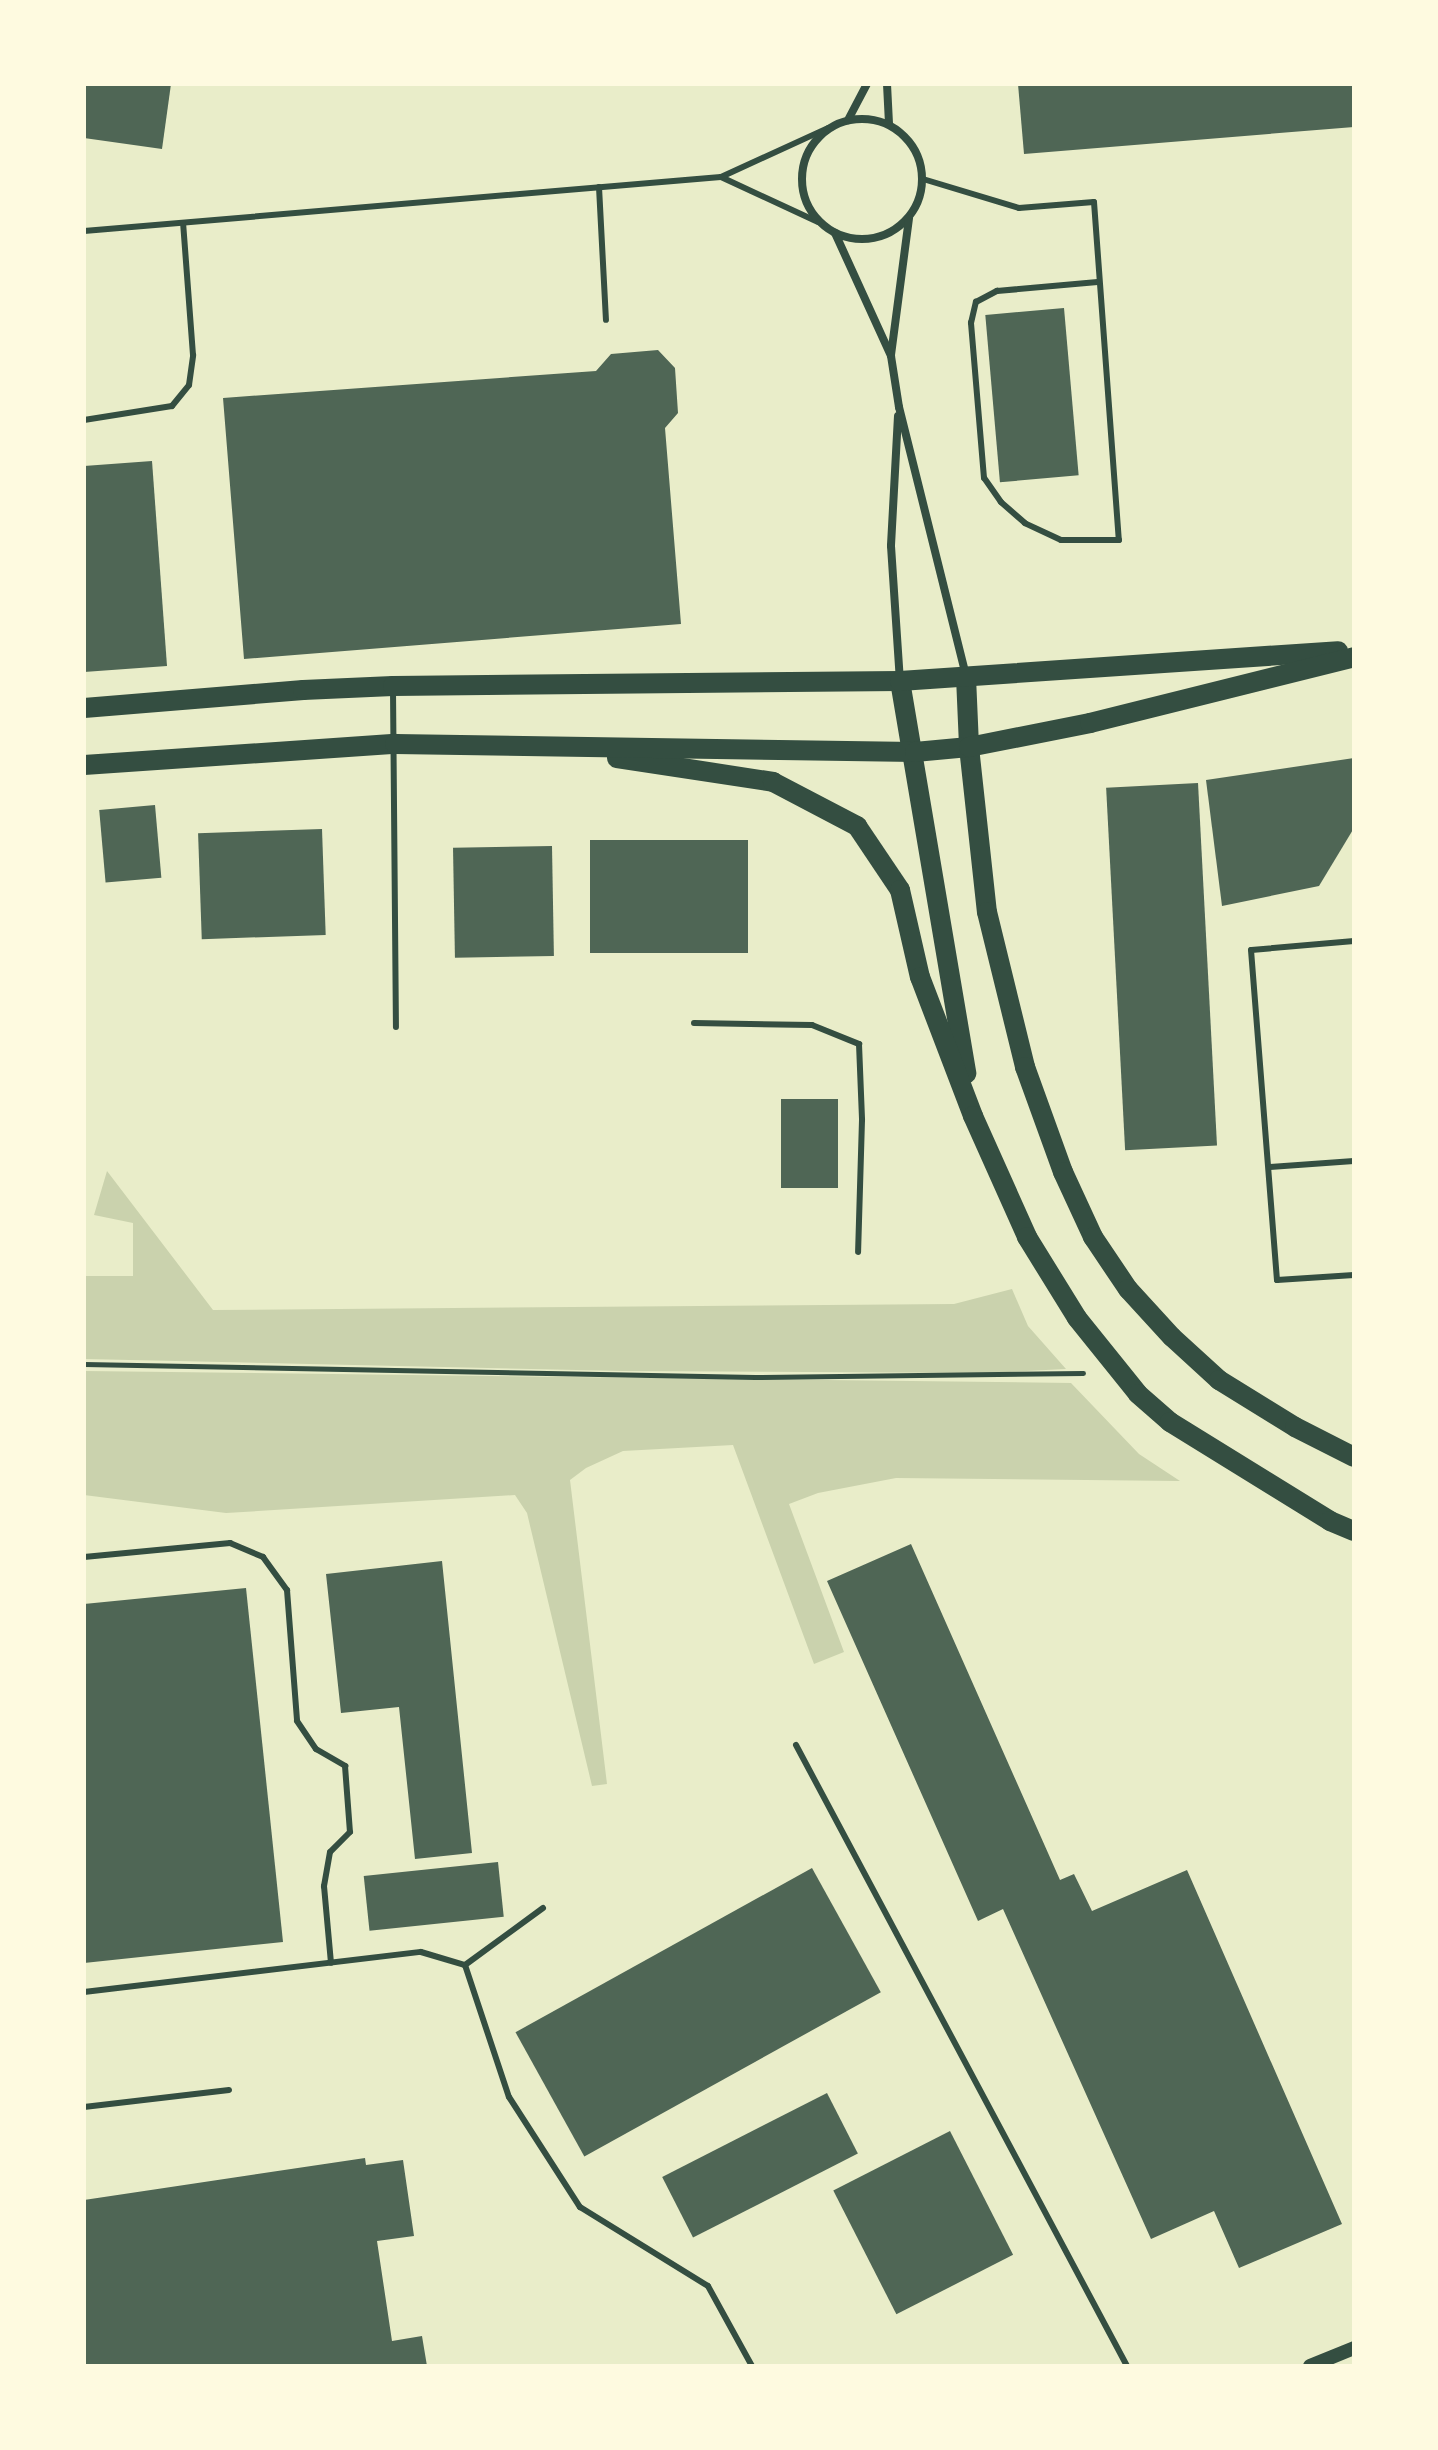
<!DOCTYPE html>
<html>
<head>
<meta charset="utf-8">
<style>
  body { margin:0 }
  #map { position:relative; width:1438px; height:2450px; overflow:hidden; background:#e9edc9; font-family:Merriweather,serif }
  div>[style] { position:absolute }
  .green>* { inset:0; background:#cad2ad }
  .building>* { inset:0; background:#4f6655; transform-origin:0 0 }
  .path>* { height:5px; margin:-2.5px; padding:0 2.5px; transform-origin:2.5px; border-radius:2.5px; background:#344e41 }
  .service>* { height:6px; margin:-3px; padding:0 3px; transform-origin:3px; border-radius:3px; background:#344e41 }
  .minor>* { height:8px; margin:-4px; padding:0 4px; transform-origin:4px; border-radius:4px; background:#344e41 }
  .minor>.ring { margin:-4px; padding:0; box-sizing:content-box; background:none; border:8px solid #344e41; border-radius:50% }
  .tertiary>* { height:14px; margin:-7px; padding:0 7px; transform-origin:7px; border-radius:7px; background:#344e41 }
  .primary>* { height:20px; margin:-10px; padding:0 10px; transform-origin:10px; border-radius:10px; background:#344e41 }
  span { translate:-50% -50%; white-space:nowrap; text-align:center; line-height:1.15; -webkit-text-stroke:6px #fefae0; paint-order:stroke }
  .frame { position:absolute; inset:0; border:86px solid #fefae0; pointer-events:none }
</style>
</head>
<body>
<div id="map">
  <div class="green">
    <i style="clip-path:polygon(107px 1171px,213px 1310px,954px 1304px,1012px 1289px,1028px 1326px,1066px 1369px,989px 1373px,622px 1371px,84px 1359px,84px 1276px,133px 1276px,133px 1223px,94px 1215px)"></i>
    <i style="clip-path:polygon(84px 1371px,1071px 1383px,1139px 1454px,1180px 1481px,896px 1478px,818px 1493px,789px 1504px,844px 1652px,814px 1664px,733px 1445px,623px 1451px,586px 1468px,570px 1480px,607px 1784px,592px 1786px,527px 1513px,515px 1495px,226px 1513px,84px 1495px)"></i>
  </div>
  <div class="building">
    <i style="clip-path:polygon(84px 84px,171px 84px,162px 149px,84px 138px)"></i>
    <i style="clip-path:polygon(1018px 84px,1354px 84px,1354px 127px,1024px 154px)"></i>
    <i style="left:1064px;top:308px;width:168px;height:79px;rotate:85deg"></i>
    <i style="clip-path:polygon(658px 350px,675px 368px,678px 413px,665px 428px,681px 624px,244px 659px,223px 398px,596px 371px,611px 354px)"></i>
    <i style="clip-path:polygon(152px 461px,167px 666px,84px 672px,84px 466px)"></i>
    <i style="clip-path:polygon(1354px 758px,1354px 828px,1319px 886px,1222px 906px,1206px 780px)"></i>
    <i style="left:1198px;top:783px;width:363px;height:92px;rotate:87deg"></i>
    <i style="left:155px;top:805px;width:73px;height:56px;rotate:85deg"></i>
    <i style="left:322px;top:829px;width:106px;height:124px;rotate:88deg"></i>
    <i style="left:590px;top:840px;width:158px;height:113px"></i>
    <i style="left:552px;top:846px;width:110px;height:99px;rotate:89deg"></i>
    <i style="left:781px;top:1099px;width:57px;height:89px"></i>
    <i style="clip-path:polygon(911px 1544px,1060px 1880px,1074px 1874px,1092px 1911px,1187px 1870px,1342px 2224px,1239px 2268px,1214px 2211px,1151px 2239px,1003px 1909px,978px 1921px,827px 1581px)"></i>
    <i style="clip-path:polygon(442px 1561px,472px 1853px,415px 1859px,399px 1707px,341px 1713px,326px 1574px)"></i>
    <i style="clip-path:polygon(246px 1588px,283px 1942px,84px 1963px,84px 1604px)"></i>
    <i style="left:498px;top:1862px;width:55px;height:135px;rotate:84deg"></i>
    <i style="left:812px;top:1868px;width:142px;height:339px;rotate:61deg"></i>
    <i style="left:827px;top:2093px;width:68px;height:185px;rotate:63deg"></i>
    <i style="left:950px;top:2131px;width:139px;height:131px;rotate:63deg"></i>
    <i style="clip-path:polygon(365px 2158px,366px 2165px,403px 2160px,414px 2236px,377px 2241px,392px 2341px,422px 2336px,427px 2366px,84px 2366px,84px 2200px)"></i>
  </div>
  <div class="path">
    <i style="left:84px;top:1364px;width:671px;rotate:1.11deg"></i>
    <i style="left:755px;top:1377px;width:328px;rotate:-0.7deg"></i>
  </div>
  <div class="service">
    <i style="left:721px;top:177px;width:107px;rotate:24.9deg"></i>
    <i style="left:923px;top:179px;width:100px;rotate:16.8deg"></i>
    <i style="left:1019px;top:208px;width:75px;rotate:-4.6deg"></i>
    <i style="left:1094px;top:202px;width:339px;rotate:85.8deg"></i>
    <i style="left:1119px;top:540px;width:58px;rotate:180deg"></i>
    <i style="left:1061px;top:540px;width:40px;rotate:-155deg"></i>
    <i style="left:1025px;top:523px;width:32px;rotate:-139deg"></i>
    <i style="left:1001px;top:502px;width:29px;rotate:-125deg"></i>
    <i style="left:984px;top:478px;width:156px;rotate:-94.8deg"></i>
    <i style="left:971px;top:323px;width:22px;rotate:-77deg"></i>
    <i style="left:976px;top:302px;width:24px;rotate:-28deg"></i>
    <i style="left:997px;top:291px;width:101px;rotate:-5.1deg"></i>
    <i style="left:599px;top:187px;width:133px;rotate:87deg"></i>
    <i style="left:84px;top:231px;width:639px;rotate:-4.85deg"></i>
    <i style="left:721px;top:177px;width:118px;rotate:-24.6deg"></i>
    <i style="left:84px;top:420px;width:89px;rotate:-9deg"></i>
    <i style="left:172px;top:406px;width:27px;rotate:-51deg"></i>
    <i style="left:189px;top:385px;width:30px;rotate:-82deg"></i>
    <i style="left:193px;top:355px;width:132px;rotate:-94.3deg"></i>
    <i style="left:393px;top:690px;width:337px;rotate:89.5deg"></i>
    <i style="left:1354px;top:941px;width:103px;rotate:175deg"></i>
    <i style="left:1251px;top:950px;width:331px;rotate:85.5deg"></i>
    <i style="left:1277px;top:1280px;width:77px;rotate:-3.7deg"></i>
    <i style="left:694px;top:1023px;width:118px;rotate:1deg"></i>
    <i style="left:812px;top:1025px;width:51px;rotate:22deg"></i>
    <i style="left:859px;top:1044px;width:76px;rotate:87.7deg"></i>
    <i style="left:862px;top:1120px;width:132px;rotate:91.7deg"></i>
    <i style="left:1270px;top:1167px;width:84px;rotate:-4.1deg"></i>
    <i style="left:84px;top:1557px;width:147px;rotate:-5.5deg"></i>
    <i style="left:230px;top:1543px;width:36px;rotate:23deg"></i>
    <i style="left:263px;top:1557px;width:41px;rotate:54deg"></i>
    <i style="left:287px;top:1590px;width:131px;rotate:85.6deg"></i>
    <i style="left:297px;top:1721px;width:34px;rotate:56deg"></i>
    <i style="left:316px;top:1749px;width:34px;rotate:30deg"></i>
    <i style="left:345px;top:1766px;width:66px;rotate:85.7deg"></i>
    <i style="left:350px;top:1832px;width:28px;rotate:135deg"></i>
    <i style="left:330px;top:1852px;width:35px;rotate:100deg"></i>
    <i style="left:324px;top:1886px;width:77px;rotate:84.8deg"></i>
    <i style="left:796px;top:1745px;width:704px;rotate:61.94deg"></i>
    <i style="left:543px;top:1908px;width:97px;rotate:143.8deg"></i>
    <i style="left:465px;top:1965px;width:139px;rotate:71.6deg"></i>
    <i style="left:509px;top:2097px;width:131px;rotate:57.2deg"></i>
    <i style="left:580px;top:2207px;width:150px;rotate:31.7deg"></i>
    <i style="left:708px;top:2286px;width:91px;rotate:61.2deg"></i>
    <i style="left:84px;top:1992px;width:339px;rotate:-6.8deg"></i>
    <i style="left:421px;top:1952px;width:46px;rotate:16.5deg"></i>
    <i style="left:84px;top:2107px;width:146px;rotate:-6.7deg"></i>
  </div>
  <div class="minor">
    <i style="left:887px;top:84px;width:40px;rotate:87.1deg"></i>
    <i class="ring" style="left:802px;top:119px;width:112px;height:112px"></i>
    <i style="left:848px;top:120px;width:41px;rotate:-62.2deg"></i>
    <i style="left:835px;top:233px;width:135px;rotate:65.5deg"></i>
    <i style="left:891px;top:356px;width:52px;rotate:81.1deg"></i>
    <i style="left:899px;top:407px;width:277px;rotate:76deg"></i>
    <i style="left:891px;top:355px;width:138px;rotate:-82.5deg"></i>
    <i style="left:898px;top:416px;width:130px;rotate:93.1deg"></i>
    <i style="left:891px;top:546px;width:135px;rotate:86.2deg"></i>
  </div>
  <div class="tertiary">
    <i style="left:1310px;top:2366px;width:48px;rotate:-22.2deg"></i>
  </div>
  <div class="primary">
    <i style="left:966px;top:677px;width:70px;rotate:87.5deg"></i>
    <i style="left:969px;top:747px;width:166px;rotate:83.8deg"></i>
    <i style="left:987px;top:912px;width:160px;rotate:76.2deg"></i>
    <i style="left:1025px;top:1067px;width:112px;rotate:70.1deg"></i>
    <i style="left:1063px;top:1172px;width:72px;rotate:65.2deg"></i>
    <i style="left:1093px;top:1237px;width:63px;rotate:56.1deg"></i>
    <i style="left:1128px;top:1289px;width:65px;rotate:47.5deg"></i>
    <i style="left:1172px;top:1337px;width:64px;rotate:42.5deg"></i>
    <i style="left:1219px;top:1380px;width:89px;rotate:31.7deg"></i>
    <i style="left:1295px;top:1427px;width:66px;rotate:27deg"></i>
    <i style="left:900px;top:681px;width:398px;rotate:80.4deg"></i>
    <i style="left:84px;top:708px;width:220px;rotate:-4.7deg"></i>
    <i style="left:303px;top:690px;width:90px;rotate:-2.5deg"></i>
    <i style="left:393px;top:686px;width:507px;rotate:-0.57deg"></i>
    <i style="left:900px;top:681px;width:439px;rotate:-3.9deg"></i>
    <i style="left:617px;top:758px;width:158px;rotate:8.7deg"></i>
    <i style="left:773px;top:782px;width:95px;rotate:27.6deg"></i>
    <i style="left:857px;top:826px;width:77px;rotate:56.1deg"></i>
    <i style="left:900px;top:890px;width:89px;rotate:77.1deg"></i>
    <i style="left:920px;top:977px;width:149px;rotate:69.1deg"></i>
    <i style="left:973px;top:1116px;width:133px;rotate:65.9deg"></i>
    <i style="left:1027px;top:1237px;width:95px;rotate:58.3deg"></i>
    <i style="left:1077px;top:1318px;width:97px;rotate:51.2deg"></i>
    <i style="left:1138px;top:1394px;width:43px;rotate:41.2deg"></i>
    <i style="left:1170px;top:1422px;width:188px;rotate:31.7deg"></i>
    <i style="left:1330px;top:1521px;width:26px;rotate:23deg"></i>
    <i style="left:84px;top:765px;width:312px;rotate:-3.9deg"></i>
    <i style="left:395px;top:744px;width:520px;rotate:0.88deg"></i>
    <i style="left:915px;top:752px;width:54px;rotate:-5.3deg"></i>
    <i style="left:969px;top:747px;width:123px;rotate:-11.2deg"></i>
    <i style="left:1090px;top:723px;width:272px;rotate:-14deg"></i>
  </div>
  <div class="frame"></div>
</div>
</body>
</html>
